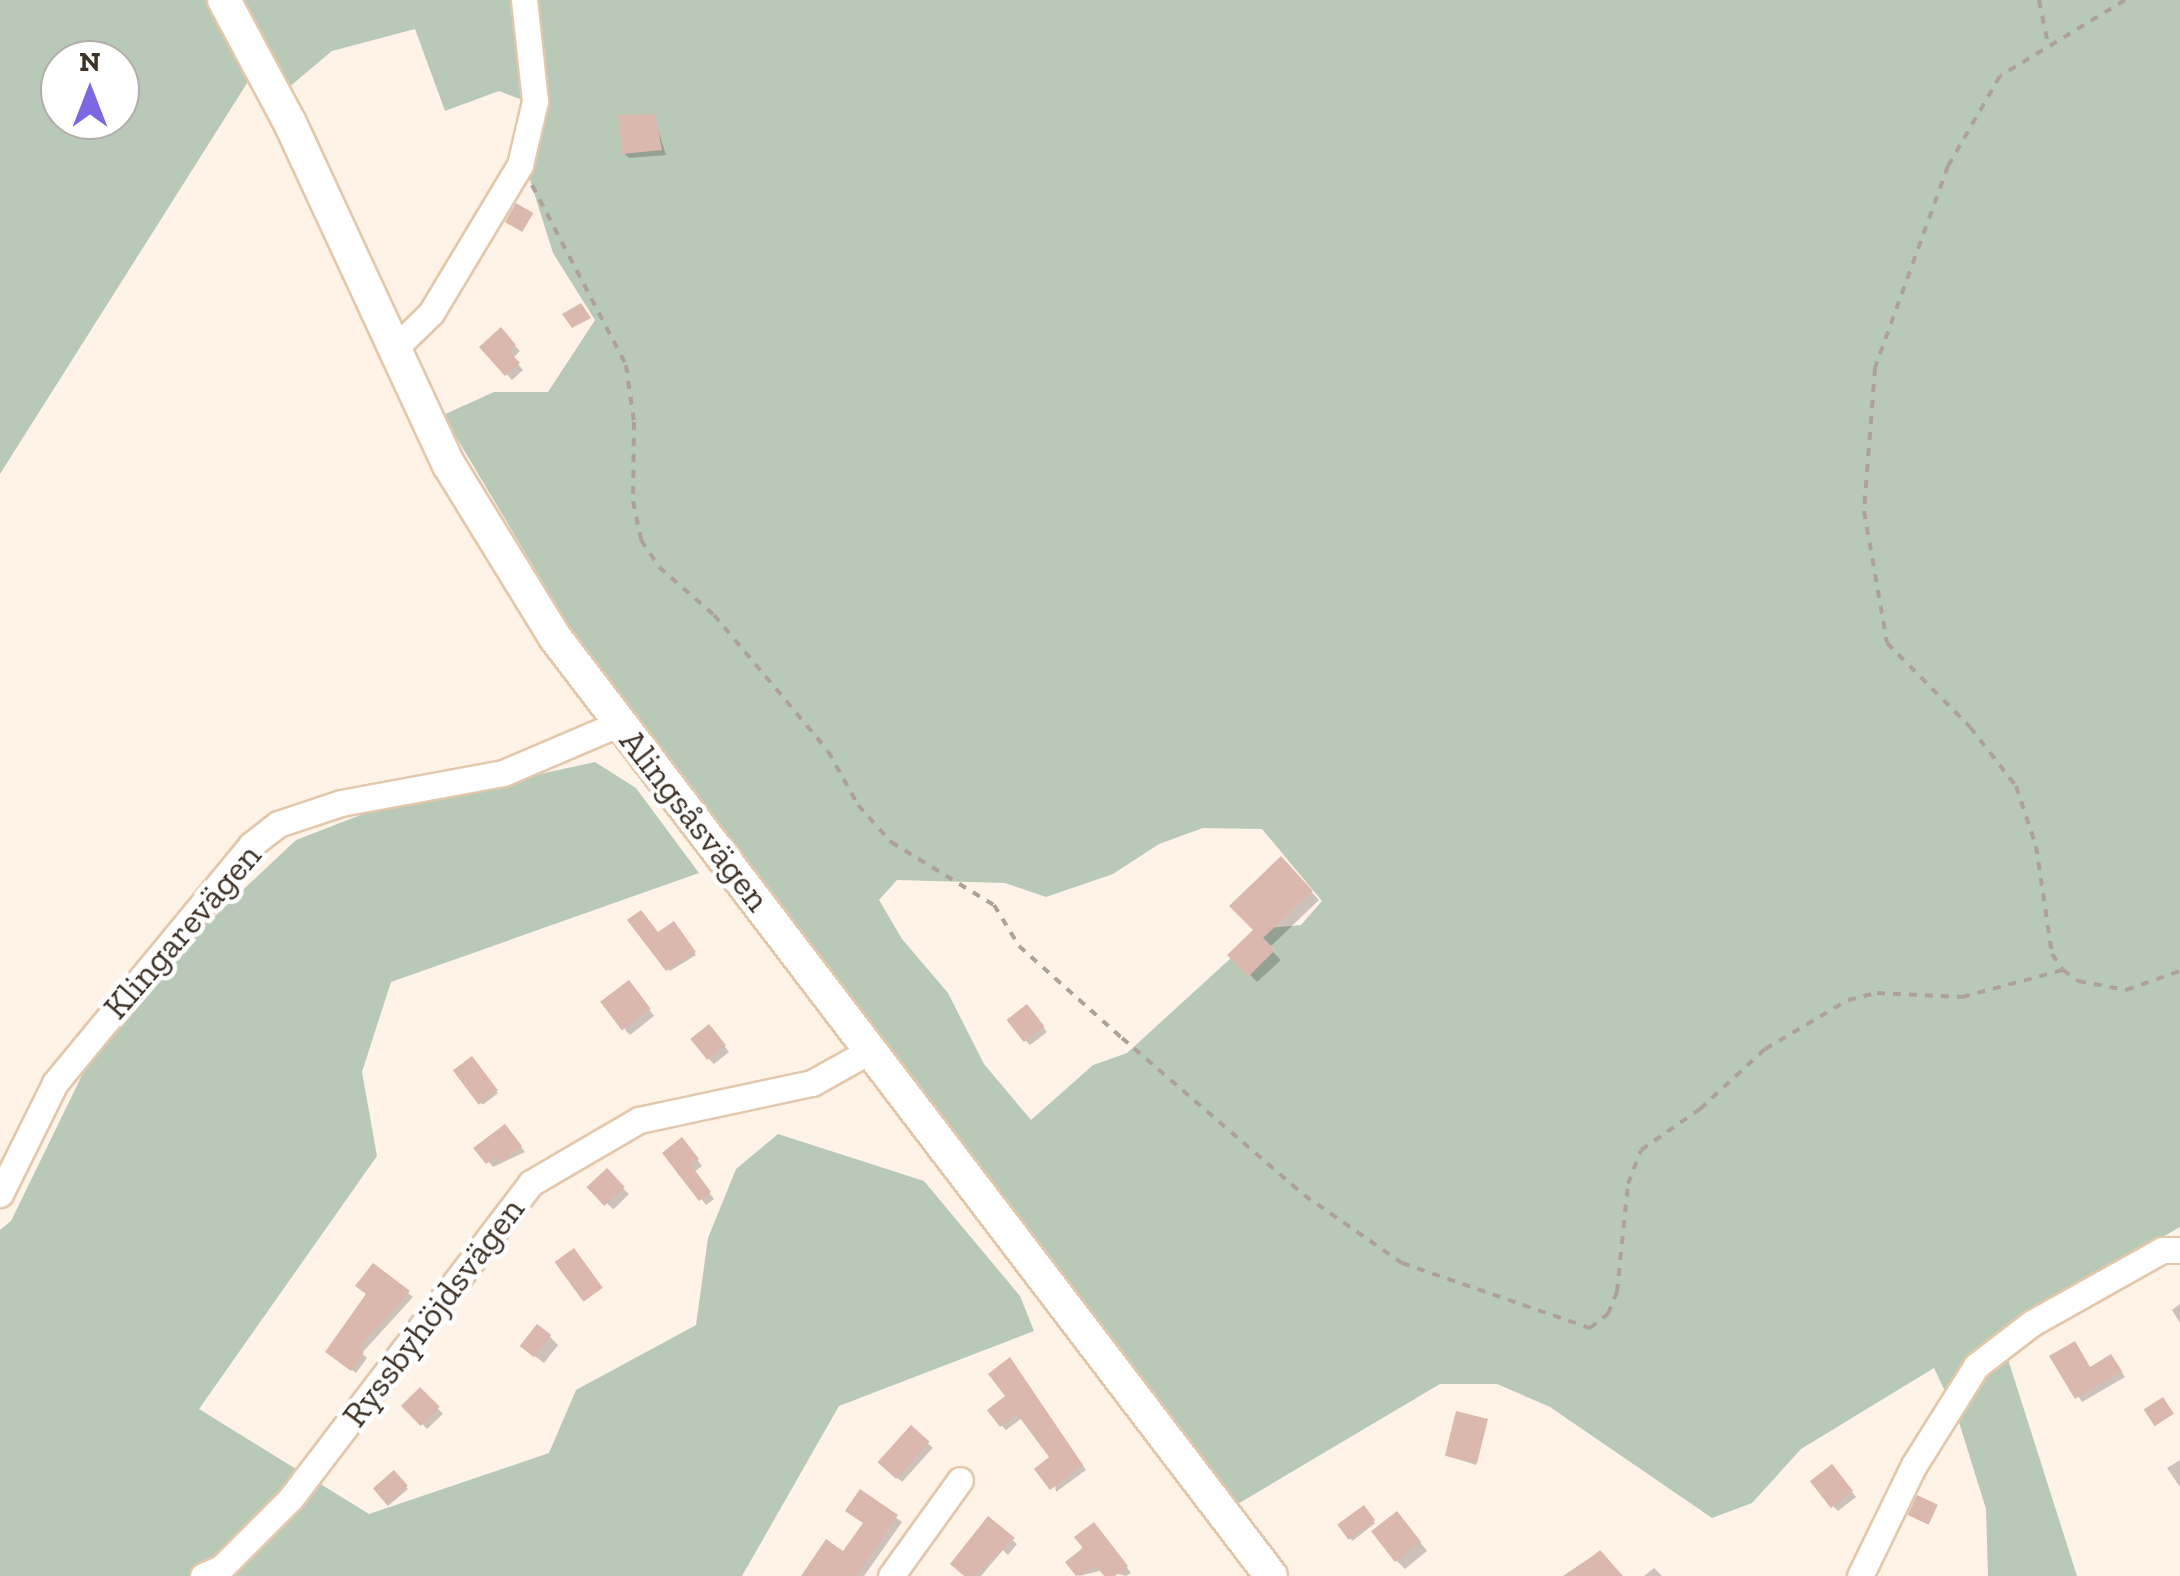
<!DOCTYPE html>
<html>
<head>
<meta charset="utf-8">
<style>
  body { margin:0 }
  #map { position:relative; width:2180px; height:1576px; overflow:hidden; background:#fff3e8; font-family:"Zilla Slab",serif }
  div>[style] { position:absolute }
  .green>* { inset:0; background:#b8cab7 }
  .shadow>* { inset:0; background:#0003; transform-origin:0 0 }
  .building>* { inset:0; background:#dab8ae; transform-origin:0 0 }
  .path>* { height:4px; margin-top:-2px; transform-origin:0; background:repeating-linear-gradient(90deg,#aea297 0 8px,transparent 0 16px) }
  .roads { filter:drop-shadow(2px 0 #e3c7ab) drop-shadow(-2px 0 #e3c7ab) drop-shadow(0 2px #e3c7ab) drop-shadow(0 -2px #e3c7ab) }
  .minor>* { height:25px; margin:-12.5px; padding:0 12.5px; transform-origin:12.5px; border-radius:12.5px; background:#fff }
  .major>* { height:32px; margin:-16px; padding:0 16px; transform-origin:16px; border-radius:16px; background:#fff }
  span { translate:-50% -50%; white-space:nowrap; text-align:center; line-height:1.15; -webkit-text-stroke:9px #fff; paint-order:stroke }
  .street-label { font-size:35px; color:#3f3328 }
  .north { position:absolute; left:40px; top:40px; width:100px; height:100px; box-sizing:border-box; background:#fff; border:2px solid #b2ada9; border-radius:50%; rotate:0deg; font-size:28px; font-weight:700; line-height:40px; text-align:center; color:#3f3328 }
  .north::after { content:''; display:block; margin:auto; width:35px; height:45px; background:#7e67e2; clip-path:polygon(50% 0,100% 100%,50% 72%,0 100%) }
</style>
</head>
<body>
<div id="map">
  <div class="green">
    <i style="clip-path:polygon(evenodd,0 0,2180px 0,2180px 1227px,1999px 1331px,2077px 1576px,1988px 1576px,1986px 1509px,1958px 1419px,1934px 1368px,1801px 1449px,1752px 1503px,1712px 1518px,1550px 1407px,1497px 1384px,1440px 1384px,1236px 1505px,573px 633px,443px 415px,494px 392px,548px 392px,595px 320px,553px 253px,525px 164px,548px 110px,499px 91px,445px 111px,415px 29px,332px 51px,288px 88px,268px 50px,0 474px,0 0,60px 60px,120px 60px,120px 120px,60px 120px,60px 60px,0 0,1203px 828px,1262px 829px,1322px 901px,1301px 925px,1254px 929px,1275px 950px,1248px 976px,1231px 958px,1127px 1053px,1093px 1065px,1031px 1120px,984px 1064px,948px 993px,902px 939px,879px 900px,897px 880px,1005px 883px,1046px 897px,1113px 874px,1159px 844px,1203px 828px)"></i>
    <i style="clip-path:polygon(595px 762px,636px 788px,699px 873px,391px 982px,362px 1072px,377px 1156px,199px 1409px,369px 1514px,549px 1453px,576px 1390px,696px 1325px,708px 1238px,736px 1169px,778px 1134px,924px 1181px,1020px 1296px,1034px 1331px,839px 1406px,742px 1576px,0 1576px,0 1230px,11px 1221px,87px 1065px,184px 945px,296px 840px,371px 811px)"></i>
  </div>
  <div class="shadow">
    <i style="clip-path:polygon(654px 117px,666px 155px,629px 158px,624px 153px)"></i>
    <i style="clip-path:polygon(501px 330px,520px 351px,513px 358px,523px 370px,512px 380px,483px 347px)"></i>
    <i style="clip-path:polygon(1281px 859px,1319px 900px,1269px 948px,1281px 960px,1257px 982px,1231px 955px,1257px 930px)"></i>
    <i style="clip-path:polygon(630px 920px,658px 935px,673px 924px,696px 955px,670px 971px)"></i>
    <i style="clip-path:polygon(634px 989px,654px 1016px,630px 1035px,625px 1030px)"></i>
    <i style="clip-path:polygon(1032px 1012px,1047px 1032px,1030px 1045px,1025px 1040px)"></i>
    <i style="clip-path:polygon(714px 1032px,729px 1052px,714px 1064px,709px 1059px)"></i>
    <i style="left:472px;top:1059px;width:43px;height:19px;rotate:53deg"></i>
    <i style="clip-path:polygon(509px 1131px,525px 1152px,493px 1167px,477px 1148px)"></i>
    <i style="clip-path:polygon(687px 1146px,702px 1166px,694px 1172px,714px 1199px,706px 1205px,665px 1154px)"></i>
    <i style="left:607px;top:1172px;width:31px;height:22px;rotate:45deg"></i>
    <i style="clip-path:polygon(374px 1266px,413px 1297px,362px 1353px,367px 1358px,356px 1373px,333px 1356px,368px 1294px)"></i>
    <i style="clip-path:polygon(2180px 1304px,2180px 1323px,2172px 1310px)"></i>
    <i style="clip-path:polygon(549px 1336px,558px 1345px,544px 1363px,532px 1354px)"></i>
    <i style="clip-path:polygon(2053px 1357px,2091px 1369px,2115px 1361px,2125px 1377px,2082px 1402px)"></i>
    <i style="clip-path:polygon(1014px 1365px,1086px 1470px,1056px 1492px,1052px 1458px,1022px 1418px,1006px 1430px,1002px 1426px)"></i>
    <i style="left:420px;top:1390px;width:33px;height:22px;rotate:46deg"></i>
    <i style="clip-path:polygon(1487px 1422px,1476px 1465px,1448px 1456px)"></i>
    <i style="left:912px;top:1429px;width:28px;height:46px;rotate:42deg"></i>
    <i style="clip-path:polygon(2180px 1460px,2180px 1487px,2167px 1468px)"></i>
    <i style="clip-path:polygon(1837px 1472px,1856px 1497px,1838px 1511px,1833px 1506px)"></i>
    <i style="clip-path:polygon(394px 1474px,408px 1489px,388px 1506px,377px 1493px)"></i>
    <i style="clip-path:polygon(860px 1492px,902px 1522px,864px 1576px,804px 1576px,844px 1555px,865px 1523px)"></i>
    <i style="left:1364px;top:1509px;width:18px;height:29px;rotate:52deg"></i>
    <i style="clip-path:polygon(989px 1520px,1017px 1544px,1008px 1555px,1003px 1550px,981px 1576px,967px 1576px)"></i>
    <i style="clip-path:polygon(1405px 1523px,1427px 1551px,1405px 1569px,1396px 1560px)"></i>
    <i style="clip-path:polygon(1099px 1531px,1131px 1573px,1126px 1576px,1103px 1570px,1079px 1576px,1068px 1562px)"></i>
    <i style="clip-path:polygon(1654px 1568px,1662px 1576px,1644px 1576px)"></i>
  </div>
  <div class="building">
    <i style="clip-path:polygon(655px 114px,662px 150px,622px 154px,618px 115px)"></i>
    <i style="left:516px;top:203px;width:20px;height:22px;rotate:30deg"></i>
    <i style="clip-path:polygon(581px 303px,591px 318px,572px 328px,562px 314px)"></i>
    <i style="clip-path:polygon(501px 327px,516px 345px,509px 351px,520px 363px,505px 376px,479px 347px)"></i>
    <i style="clip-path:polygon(1281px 856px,1313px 891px,1263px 938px,1275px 950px,1248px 977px,1227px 955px,1253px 930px,1229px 906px)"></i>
    <i style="clip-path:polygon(641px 910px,658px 932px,674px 921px,696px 952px,666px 971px,627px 920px)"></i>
    <i style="left:629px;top:980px;width:36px;height:36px;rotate:53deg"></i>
    <i style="left:1027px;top:1004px;width:28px;height:26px;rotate:52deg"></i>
    <i style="left:709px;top:1024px;width:27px;height:24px;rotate:51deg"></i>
    <i style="left:472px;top:1056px;width:43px;height:24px;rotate:53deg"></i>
    <i style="clip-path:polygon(505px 1124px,522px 1146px,501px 1163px,496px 1156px,486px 1164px,473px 1148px)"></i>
    <i style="clip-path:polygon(682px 1137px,699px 1159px,691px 1165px,711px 1192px,699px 1201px,662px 1153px)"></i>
    <i style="left:607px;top:1168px;width:26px;height:28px;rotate:47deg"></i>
    <i style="left:574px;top:1248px;width:49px;height:24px;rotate:54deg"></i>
    <i style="clip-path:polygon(373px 1263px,410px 1291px,359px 1348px,364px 1352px,351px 1371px,325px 1352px,366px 1294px,355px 1286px)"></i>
    <i style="left:537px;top:1324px;width:18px;height:28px;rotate:38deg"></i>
    <i style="clip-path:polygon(2075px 1341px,2090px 1367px,2111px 1354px,2122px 1371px,2075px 1399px,2049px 1356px)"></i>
    <i style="clip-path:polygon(1010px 1357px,1083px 1465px,1050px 1490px,1034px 1469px,1049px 1457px,1017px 1414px,1000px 1427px,987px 1410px,1005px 1396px,988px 1374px)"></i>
    <i style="left:420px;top:1387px;width:28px;height:27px;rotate:45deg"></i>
    <i style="left:2163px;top:1397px;width:20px;height:23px;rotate:57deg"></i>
    <i style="left:1456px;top:1411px;width:33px;height:46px;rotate:14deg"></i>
    <i style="left:911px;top:1425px;width:25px;height:50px;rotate:42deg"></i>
    <i style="left:1832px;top:1464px;width:34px;height:28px;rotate:52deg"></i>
    <i style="left:394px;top:1470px;width:21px;height:28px;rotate:49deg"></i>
    <i style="clip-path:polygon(860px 1489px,898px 1515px,856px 1576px,801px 1576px,826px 1539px,843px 1551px,863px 1523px,845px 1511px)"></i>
    <i style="left:1917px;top:1495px;width:23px;height:22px;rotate:25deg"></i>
    <i style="left:1364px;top:1505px;width:19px;height:33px;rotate:54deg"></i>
    <i style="left:1397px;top:1511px;width:39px;height:33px;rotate:52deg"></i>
    <i style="clip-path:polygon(988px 1516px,1015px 1538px,974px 1576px,964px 1576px,950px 1564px)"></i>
    <i style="clip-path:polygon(1094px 1522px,1128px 1566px,1115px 1576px,1104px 1576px,1096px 1566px,1076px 1576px,1065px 1562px,1083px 1548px,1074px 1537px)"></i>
    <i style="clip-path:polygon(1600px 1550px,1623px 1576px,1563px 1576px,1594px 1555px)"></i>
  </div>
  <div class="path">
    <i style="left:2039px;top:0;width:45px;rotate:78.4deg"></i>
    <i style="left:2125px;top:0;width:146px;rotate:148.7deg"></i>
    <i style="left:2000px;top:76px;width:104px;rotate:120deg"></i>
    <i style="left:1948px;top:166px;width:215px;rotate:109.9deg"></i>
    <i style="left:1875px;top:368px;width:143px;rotate:94.4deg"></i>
    <i style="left:1864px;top:511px;width:134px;rotate:80.1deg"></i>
    <i style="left:1887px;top:643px;width:118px;rotate:45.3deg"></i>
    <i style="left:1970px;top:727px;width:75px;rotate:52.1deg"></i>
    <i style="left:2016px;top:786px;width:63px;rotate:71.6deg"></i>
    <i style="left:2036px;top:846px;width:109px;rotate:81.6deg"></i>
    <i style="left:2052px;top:954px;width:19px;rotate:55deg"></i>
    <i style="left:2063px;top:970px;width:19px;rotate:36deg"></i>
    <i style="left:2078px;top:981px;width:49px;rotate:10.6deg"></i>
    <i style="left:2126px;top:990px;width:57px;rotate:-19.4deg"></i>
    <i style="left:532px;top:185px;width:203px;rotate:62.4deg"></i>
    <i style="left:626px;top:365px;width:58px;rotate:82deg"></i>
    <i style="left:634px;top:422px;width:79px;rotate:90.7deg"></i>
    <i style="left:633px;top:501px;width:40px;rotate:78deg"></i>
    <i style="left:641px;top:540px;width:32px;rotate:56deg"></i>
    <i style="left:659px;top:567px;width:73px;rotate:41.1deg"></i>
    <i style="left:714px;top:615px;width:177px;rotate:50deg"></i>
    <i style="left:828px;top:751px;width:62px;rotate:60.9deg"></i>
    <i style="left:858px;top:805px;width:50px;rotate:48.3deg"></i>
    <i style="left:891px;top:842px;width:121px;rotate:31.5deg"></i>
    <i style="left:994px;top:905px;width:48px;rotate:58.6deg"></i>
    <i style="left:1019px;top:946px;width:138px;rotate:41.8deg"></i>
    <i style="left:1122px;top:1038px;width:240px;rotate:40.8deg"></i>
    <i style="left:1304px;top:1195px;width:119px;rotate:34.8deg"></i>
    <i style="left:1402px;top:1263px;width:199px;rotate:19.1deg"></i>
    <i style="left:1590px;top:1328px;width:23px;rotate:-38deg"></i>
    <i style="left:1608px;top:1314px;width:24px;rotate:-68deg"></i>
    <i style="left:1617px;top:1292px;width:109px;rotate:-84.2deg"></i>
    <i style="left:1628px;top:1184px;width:36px;rotate:-69deg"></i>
    <i style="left:1641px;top:1150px;width:72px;rotate:-34.8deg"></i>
    <i style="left:1700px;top:1109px;width:88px;rotate:-42.7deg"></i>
    <i style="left:1765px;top:1049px;width:96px;rotate:-30.6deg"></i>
    <i style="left:1848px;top:1000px;width:30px;rotate:-14deg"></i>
    <i style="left:1877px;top:993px;width:85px;rotate:2.7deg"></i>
    <i style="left:1962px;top:997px;width:105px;rotate:-15deg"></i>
  </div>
  <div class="roads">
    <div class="minor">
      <i style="left:395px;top:348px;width:50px;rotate:-44.2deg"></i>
      <i style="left:431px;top:313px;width:173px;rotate:-59deg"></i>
      <i style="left:520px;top:165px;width:66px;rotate:-76.8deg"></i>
      <i style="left:535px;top:101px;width:102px;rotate:-96.2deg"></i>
      <i style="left:0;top:1194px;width:124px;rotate:-63.6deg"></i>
      <i style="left:55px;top:1083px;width:308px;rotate:-50.5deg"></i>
      <i style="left:251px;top:845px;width:34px;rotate:-38deg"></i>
      <i style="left:278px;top:824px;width:66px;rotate:-18.4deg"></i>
      <i style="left:341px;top:803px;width:165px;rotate:-10.5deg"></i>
      <i style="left:503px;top:773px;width:127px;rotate:-23.1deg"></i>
      <i style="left:203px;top:1576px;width:20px;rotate:-24deg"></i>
      <i style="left:221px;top:1568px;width:99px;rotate:-45deg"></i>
      <i style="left:291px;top:1498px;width:396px;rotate:-52.7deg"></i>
      <i style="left:531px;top:1183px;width:125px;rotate:-30.3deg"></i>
      <i style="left:639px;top:1120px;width:177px;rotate:-12.1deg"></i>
      <i style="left:812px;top:1083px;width:68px;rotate:-29.2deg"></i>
      <i style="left:891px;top:1576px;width:118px;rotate:-54.3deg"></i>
      <i style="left:1860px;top:1576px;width:123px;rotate:-64.1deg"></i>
      <i style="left:1914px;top:1465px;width:117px;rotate:-57.9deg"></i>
      <i style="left:1976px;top:1366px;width:71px;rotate:-37.5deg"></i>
      <i style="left:2032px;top:1323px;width:149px;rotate:-29.3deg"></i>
      <i style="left:2162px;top:1250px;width:18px"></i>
    </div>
    <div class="major">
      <i style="left:224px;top:0;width:140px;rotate:61.8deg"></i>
      <i style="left:290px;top:123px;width:377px;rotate:65.1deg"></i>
      <i style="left:449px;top:465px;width:201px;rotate:58.4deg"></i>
      <i style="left:554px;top:636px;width:1182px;rotate:52.66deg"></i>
    </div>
  </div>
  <div class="street-label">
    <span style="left:695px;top:820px;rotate:52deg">Alingsåsvägen</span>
    <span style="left:182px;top:931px;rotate:-49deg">Klingarevägen</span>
    <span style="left:433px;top:1312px;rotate:-53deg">Ryssbyhöjdsvägen</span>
  </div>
  <div class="north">N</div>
</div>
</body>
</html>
